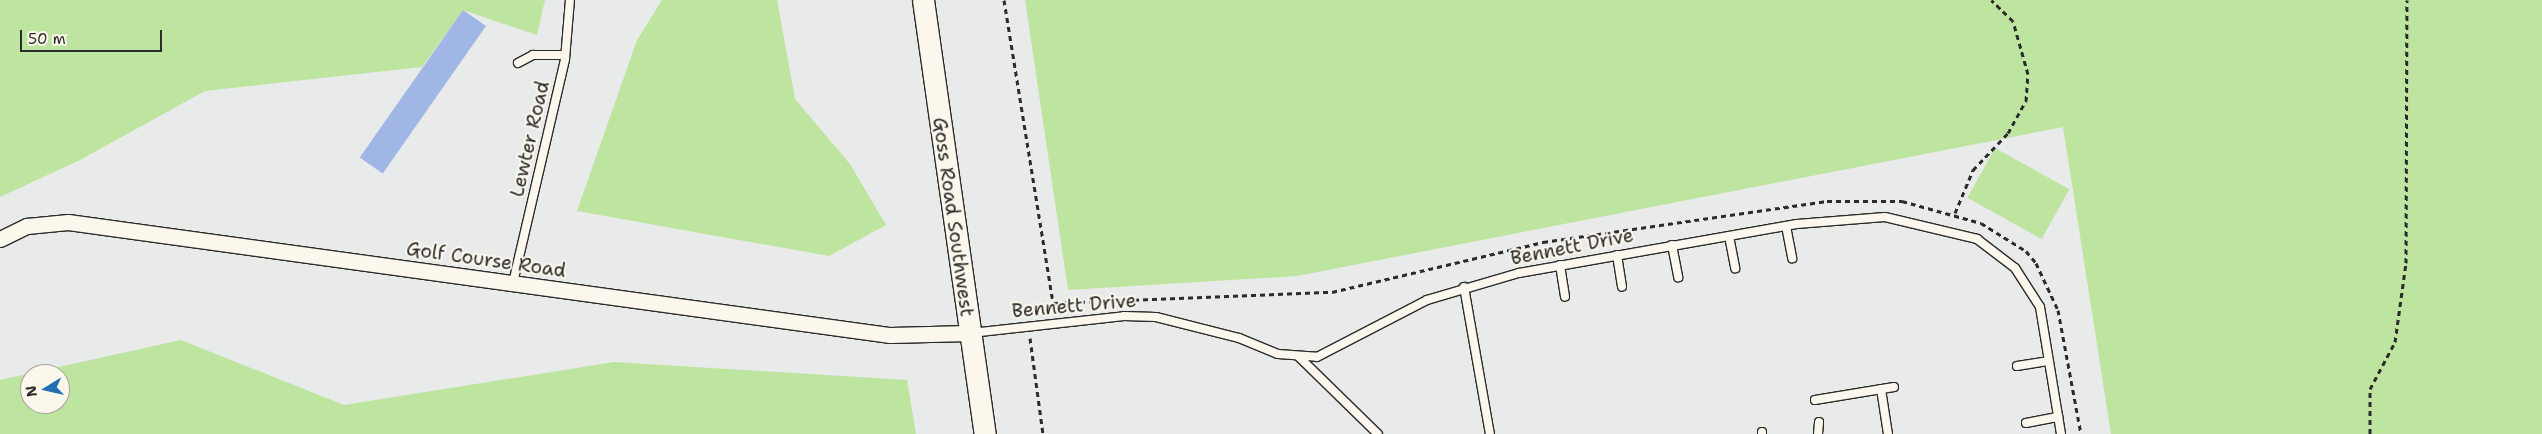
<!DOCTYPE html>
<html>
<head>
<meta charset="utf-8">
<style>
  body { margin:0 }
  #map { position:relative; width:2542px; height:434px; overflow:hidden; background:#e9eaea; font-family:"Shantell Sans",sans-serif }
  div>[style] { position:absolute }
  .green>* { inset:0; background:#bee5a0; transform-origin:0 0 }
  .building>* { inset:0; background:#a0b6e4; transform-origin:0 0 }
  .path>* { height:3px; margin-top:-1.5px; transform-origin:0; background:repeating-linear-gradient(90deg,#2b2b2b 0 5px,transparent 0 9px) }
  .roads { filter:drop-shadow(1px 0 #2b2b2b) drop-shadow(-1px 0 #2b2b2b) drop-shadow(0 1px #2b2b2b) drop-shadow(0 -1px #2b2b2b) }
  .lane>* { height:8px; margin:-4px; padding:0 4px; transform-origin:4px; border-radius:4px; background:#fbf7ec }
  .street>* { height:15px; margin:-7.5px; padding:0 7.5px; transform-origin:7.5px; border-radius:7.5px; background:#fbf7ec }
  .secondary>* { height:21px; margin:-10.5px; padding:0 10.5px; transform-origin:10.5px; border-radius:10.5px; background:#fbf7ec }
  span { translate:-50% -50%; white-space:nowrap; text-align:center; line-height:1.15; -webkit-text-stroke:4px #fbf7ec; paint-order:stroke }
  .street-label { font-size:19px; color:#2b2b2b }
  .north { position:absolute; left:20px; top:364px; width:50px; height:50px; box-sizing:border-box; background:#fbf7ec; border:1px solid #a8a59f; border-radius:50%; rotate:261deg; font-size:14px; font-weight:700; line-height:20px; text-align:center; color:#2b2b2b }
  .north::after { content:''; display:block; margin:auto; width:18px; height:22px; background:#1f6fb2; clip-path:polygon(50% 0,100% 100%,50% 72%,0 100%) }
  .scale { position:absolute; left:20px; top:30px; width:142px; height:22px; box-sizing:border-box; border:2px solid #2b2b2b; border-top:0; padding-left:6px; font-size:15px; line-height:18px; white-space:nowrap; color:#2b2b2b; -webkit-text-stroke:4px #fbf7ec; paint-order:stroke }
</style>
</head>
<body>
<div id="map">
  <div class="green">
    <i style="clip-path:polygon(0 0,545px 0,537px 35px,463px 10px,422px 67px,205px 91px,80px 160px,0 197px)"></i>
    <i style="clip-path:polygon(662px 0,777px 0,795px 99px,850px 164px,886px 225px,829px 256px,577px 211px,637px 40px)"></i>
    <i style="clip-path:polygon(1025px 0,2542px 0,2542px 434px,2111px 434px,2063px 127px,1297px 276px,1068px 290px)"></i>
    <i style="left:1995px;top:148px;width:85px;height:57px;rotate:29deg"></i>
    <i style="clip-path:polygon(evenodd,181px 340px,344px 405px,614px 362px,907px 380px,916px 434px,0 434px,0 380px,181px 340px,30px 374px,60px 374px,60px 404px,30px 404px,30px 374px)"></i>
  </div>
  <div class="building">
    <i style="left:463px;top:10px;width:28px;height:180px;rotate:35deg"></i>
  </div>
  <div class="path">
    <i style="left:1004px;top:0;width:307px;rotate:80.8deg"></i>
    <i style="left:1053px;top:303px;width:279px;rotate:-2.3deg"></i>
    <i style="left:1332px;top:292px;width:217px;rotate:-13.3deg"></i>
    <i style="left:1543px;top:242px;width:287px;rotate:-8.2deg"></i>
    <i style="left:1827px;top:201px;width:75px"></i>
    <i style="left:1902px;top:201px;width:82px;rotate:15.6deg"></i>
    <i style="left:1981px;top:223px;width:53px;rotate:31.9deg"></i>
    <i style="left:2026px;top:251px;width:16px;rotate:50deg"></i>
    <i style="left:2036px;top:263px;width:52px;rotate:64.9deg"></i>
    <i style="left:2058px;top:310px;width:126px;rotate:79.5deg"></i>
    <i style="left:1955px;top:213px;width:47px;rotate:-67.3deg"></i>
    <i style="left:1973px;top:170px;width:51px;rotate:-46.6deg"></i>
    <i style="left:2008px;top:133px;width:37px;rotate:-61deg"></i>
    <i style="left:2026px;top:101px;width:27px;rotate:-86deg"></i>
    <i style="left:2028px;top:74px;width:55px;rotate:-105.8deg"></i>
    <i style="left:2013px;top:21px;width:30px;rotate:-136deg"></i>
    <i style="left:1030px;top:338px;width:97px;rotate:82.3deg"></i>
    <i style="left:2370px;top:434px;width:45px;rotate:-90deg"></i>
    <i style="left:2370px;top:389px;width:53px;rotate:-62deg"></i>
    <i style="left:2395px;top:342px;width:80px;rotate:-82.1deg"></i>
    <i style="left:2406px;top:263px;width:263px;rotate:-89.8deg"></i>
  </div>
  <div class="roads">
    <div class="lane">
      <i style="left:518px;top:63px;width:17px;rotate:-28deg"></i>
      <i style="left:533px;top:55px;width:32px"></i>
      <i style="left:1786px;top:226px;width:33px;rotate:79deg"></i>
      <i style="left:1729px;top:236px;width:33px;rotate:79deg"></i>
      <i style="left:1672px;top:245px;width:33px;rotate:79deg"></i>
      <i style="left:1617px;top:255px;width:32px;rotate:81deg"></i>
      <i style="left:1560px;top:265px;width:32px;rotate:81deg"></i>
      <i style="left:513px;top:283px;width:230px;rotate:-76.9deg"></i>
      <i style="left:565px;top:59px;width:59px;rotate:-85.2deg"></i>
      <i style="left:1464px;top:287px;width:149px;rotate:80deg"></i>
      <i style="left:971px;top:333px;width:154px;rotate:-6.3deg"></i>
      <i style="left:1124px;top:316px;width:32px;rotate:2deg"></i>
      <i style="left:1156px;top:317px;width:86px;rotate:14.2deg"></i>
      <i style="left:1239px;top:338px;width:42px;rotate:22.3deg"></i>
      <i style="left:1278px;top:354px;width:39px;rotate:4deg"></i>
      <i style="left:1317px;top:357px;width:124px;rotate:-27.4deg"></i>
      <i style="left:1427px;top:300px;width:96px;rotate:-16.4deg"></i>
      <i style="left:1519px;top:273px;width:282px;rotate:-10deg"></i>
      <i style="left:1797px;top:224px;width:88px;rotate:-4.5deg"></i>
      <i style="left:1885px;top:217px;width:95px;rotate:13.4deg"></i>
      <i style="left:1977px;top:239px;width:48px;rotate:37.3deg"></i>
      <i style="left:2015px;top:268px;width:46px;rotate:57.3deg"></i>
      <i style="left:2040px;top:307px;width:129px;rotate:80.6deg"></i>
      <i style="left:1299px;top:357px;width:110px;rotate:44.3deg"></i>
      <i style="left:2017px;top:366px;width:31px;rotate:-9deg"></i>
      <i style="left:1881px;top:389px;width:46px;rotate:81.2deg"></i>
      <i style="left:1815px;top:400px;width:80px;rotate:-9.3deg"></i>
      <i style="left:2026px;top:423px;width:33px;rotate:-11deg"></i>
      <i style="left:1762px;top:432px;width:2px;rotate:90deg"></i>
      <i style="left:1818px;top:434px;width:12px;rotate:-85deg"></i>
    </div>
    <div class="street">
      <i style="left:0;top:239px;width:30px;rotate:-26deg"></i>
      <i style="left:27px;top:226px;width:41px;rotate:-5.6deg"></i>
      <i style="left:68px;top:222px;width:830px;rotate:7.83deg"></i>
      <i style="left:890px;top:335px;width:79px;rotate:-1.5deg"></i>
    </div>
    <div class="secondary">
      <i style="left:923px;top:0;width:438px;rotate:81.9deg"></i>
    </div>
  </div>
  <div class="street-label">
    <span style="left:530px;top:139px;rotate:-77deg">Lewter Road</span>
    <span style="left:953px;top:217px;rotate:82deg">Goss Road Southwest</span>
    <span style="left:1572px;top:247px;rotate:-11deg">Bennett Drive</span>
    <span style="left:486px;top:260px;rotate:8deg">Golf Course Road</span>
    <span style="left:1074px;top:306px;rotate:-5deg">Bennett Drive</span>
  </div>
  <div class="north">N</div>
  <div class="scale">50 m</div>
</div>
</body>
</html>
